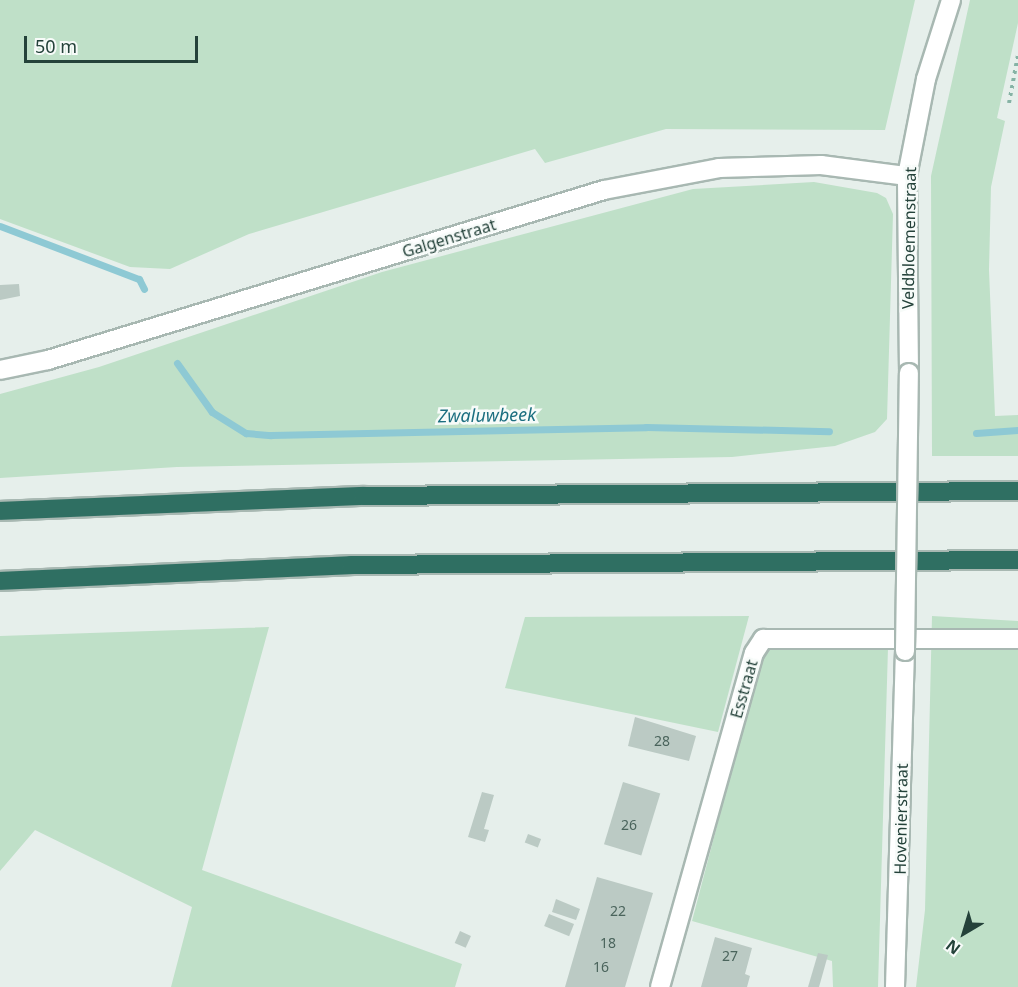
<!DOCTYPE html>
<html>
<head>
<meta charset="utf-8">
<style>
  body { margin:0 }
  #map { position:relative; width:1018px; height:987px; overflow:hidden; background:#e6efeb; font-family:"Noto Sans",sans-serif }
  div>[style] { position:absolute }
  .green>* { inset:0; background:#bfe0c8 }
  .stream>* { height:7px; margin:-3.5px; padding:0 3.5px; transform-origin:3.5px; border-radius:3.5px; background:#8ec9d4 }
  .building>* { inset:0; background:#bbcac4; transform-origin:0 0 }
  .path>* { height:4px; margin-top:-2px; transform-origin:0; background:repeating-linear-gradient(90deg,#86b3a5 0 3px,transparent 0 7.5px) }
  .roads { filter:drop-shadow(2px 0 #a8b8b2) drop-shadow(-2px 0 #a8b8b2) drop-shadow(0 2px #a8b8b2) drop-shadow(0 -2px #a8b8b2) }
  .street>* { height:18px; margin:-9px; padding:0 9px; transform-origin:9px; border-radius:9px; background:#fff }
  .highway>* { height:18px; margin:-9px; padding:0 9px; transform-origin:9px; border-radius:9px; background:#2f6f62 }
  .bridges { filter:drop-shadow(2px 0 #a8b8b2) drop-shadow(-2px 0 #a8b8b2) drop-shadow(0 2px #a8b8b2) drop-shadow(0 -2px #a8b8b2) }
  .street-bridge>* { height:18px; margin:-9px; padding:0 9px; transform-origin:9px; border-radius:9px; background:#fff }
  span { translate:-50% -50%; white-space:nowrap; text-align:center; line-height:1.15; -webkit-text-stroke:5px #f7fbf9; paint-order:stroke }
  .number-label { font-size:14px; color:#4a645c }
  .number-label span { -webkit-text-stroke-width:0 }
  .street-label { font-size:16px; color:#24423a }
  .water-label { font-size:18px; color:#1c6f80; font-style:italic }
  .north { position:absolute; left:934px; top:903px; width:60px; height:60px; -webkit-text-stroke:4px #f7fbf9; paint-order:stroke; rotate:218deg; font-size:16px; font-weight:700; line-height:24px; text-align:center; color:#24423a }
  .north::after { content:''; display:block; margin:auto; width:21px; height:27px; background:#24423a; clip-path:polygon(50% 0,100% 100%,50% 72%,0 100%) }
  .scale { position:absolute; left:24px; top:36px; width:174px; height:27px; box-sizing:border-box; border:3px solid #24423a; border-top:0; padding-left:8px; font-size:18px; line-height:21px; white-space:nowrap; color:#24423a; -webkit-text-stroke:4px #f7fbf9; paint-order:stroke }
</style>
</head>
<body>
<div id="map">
  <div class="green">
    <i style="clip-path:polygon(0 0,915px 0,885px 130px,666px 129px,545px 163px,535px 149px,249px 234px,170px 269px,130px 267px,0 219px)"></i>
    <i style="clip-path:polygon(970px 0,1018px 0,1018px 23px,997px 118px,1005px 121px,991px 187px,989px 270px,995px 416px,1018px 415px,1018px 456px,932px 456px,931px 176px)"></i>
    <i style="clip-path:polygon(814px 182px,877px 193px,886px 198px,893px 214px,887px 419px,875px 432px,835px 446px,732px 457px,177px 467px,0 478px,0 394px,99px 367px,382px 272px,693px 189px)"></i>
    <i style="clip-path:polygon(749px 616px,718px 732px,505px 688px,525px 617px)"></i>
    <i style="clip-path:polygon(932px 616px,1018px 621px,1018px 987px,916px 987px,925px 910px)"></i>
    <i style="clip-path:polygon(269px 627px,202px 870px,462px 964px,455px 987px,171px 987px,192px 907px,35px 830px,0 871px,0 636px)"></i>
    <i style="clip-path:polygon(765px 643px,888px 648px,878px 987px,833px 987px,832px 961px,692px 921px)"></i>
  </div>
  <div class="stream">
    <i style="left:0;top:226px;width:149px;rotate:20.9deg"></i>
    <i style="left:139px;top:279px;width:11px;rotate:63deg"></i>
    <i style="left:177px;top:363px;width:60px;rotate:54.5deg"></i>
    <i style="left:212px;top:412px;width:40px;rotate:32deg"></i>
    <i style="left:246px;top:433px;width:25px;rotate:5deg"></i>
    <i style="left:271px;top:435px;width:375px;rotate:-1.2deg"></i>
    <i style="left:646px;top:427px;width:183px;rotate:1.3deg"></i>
    <i style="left:976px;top:433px;width:42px;rotate:-4.1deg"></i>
  </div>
  <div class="building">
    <i style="clip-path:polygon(19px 284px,20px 296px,0 300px,0 285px)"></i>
    <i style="clip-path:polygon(635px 717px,696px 736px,689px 761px,628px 746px)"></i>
    <i style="left:623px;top:782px;width:39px;height:65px;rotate:17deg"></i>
    <i style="clip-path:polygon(482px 792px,494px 795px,484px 829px,489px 830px,485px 842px,468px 837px)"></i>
    <i style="left:528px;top:834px;width:14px;height:9px;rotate:21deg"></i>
    <i style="clip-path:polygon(597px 877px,653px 893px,625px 987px,565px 987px)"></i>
    <i style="clip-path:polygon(556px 899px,580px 909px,576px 920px,552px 912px)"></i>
    <i style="left:549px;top:914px;width:27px;height:13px;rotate:22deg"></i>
    <i style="left:460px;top:931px;width:12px;height:13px;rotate:24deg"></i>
    <i style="clip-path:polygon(715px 937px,752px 948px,745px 974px,750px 976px,747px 987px,701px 987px)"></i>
    <i style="clip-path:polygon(818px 953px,828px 955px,819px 987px,808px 987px)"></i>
  </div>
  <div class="path">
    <i style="left:1009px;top:103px;width:49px;rotate:-79.4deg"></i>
  </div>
  <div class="roads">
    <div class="street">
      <i style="left:0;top:370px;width:49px;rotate:-11.8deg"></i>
      <i style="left:48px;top:360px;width:581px;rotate:-17deg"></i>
      <i style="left:604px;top:190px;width:117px;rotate:-10.8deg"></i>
      <i style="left:719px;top:168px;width:102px;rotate:-1.7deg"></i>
      <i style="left:821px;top:165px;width:87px;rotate:7.3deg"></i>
      <i style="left:909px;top:373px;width:197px;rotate:-90.6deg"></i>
      <i style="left:907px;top:176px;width:99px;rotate:-78.9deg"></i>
      <i style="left:926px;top:79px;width:83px;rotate:-72.4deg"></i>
      <i style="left:660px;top:987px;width:347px;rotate:-74.3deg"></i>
      <i style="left:754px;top:653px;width:17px;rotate:-57deg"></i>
      <i style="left:763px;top:639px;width:255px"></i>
      <i style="left:895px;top:987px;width:336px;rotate:-88.3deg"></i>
    </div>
    <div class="highway">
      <i style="left:0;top:511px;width:363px;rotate:-2.4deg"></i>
      <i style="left:363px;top:496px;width:655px;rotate:-0.44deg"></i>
      <i style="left:0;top:581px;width:351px;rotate:-2.6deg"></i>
      <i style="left:351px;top:565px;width:667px;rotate:-0.43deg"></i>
    </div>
  </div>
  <div class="bridges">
    <div class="street-bridge">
      <i style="left:905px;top:651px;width:278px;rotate:-89.2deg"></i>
    </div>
  </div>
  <div class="number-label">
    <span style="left:662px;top:741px">28</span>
    <span style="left:629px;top:825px">26</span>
    <span style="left:618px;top:911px">22</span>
    <span style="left:608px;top:943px">18</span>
    <span style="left:730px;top:956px">27</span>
    <span style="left:601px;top:967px">16</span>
  </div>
  <div class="street-label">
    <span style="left:449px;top:238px;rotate:-17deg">Galgenstraat</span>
    <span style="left:909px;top:238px;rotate:-89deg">Veldbloemenstraat</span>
    <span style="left:744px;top:689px;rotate:-74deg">Esstraat</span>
    <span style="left:901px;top:819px;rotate:-89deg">Hovenierstraat</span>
  </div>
  <div class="water-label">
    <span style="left:487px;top:415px;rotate:-1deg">Zwaluwbeek</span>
  </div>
  <div class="north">N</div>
  <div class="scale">50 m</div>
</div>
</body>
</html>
